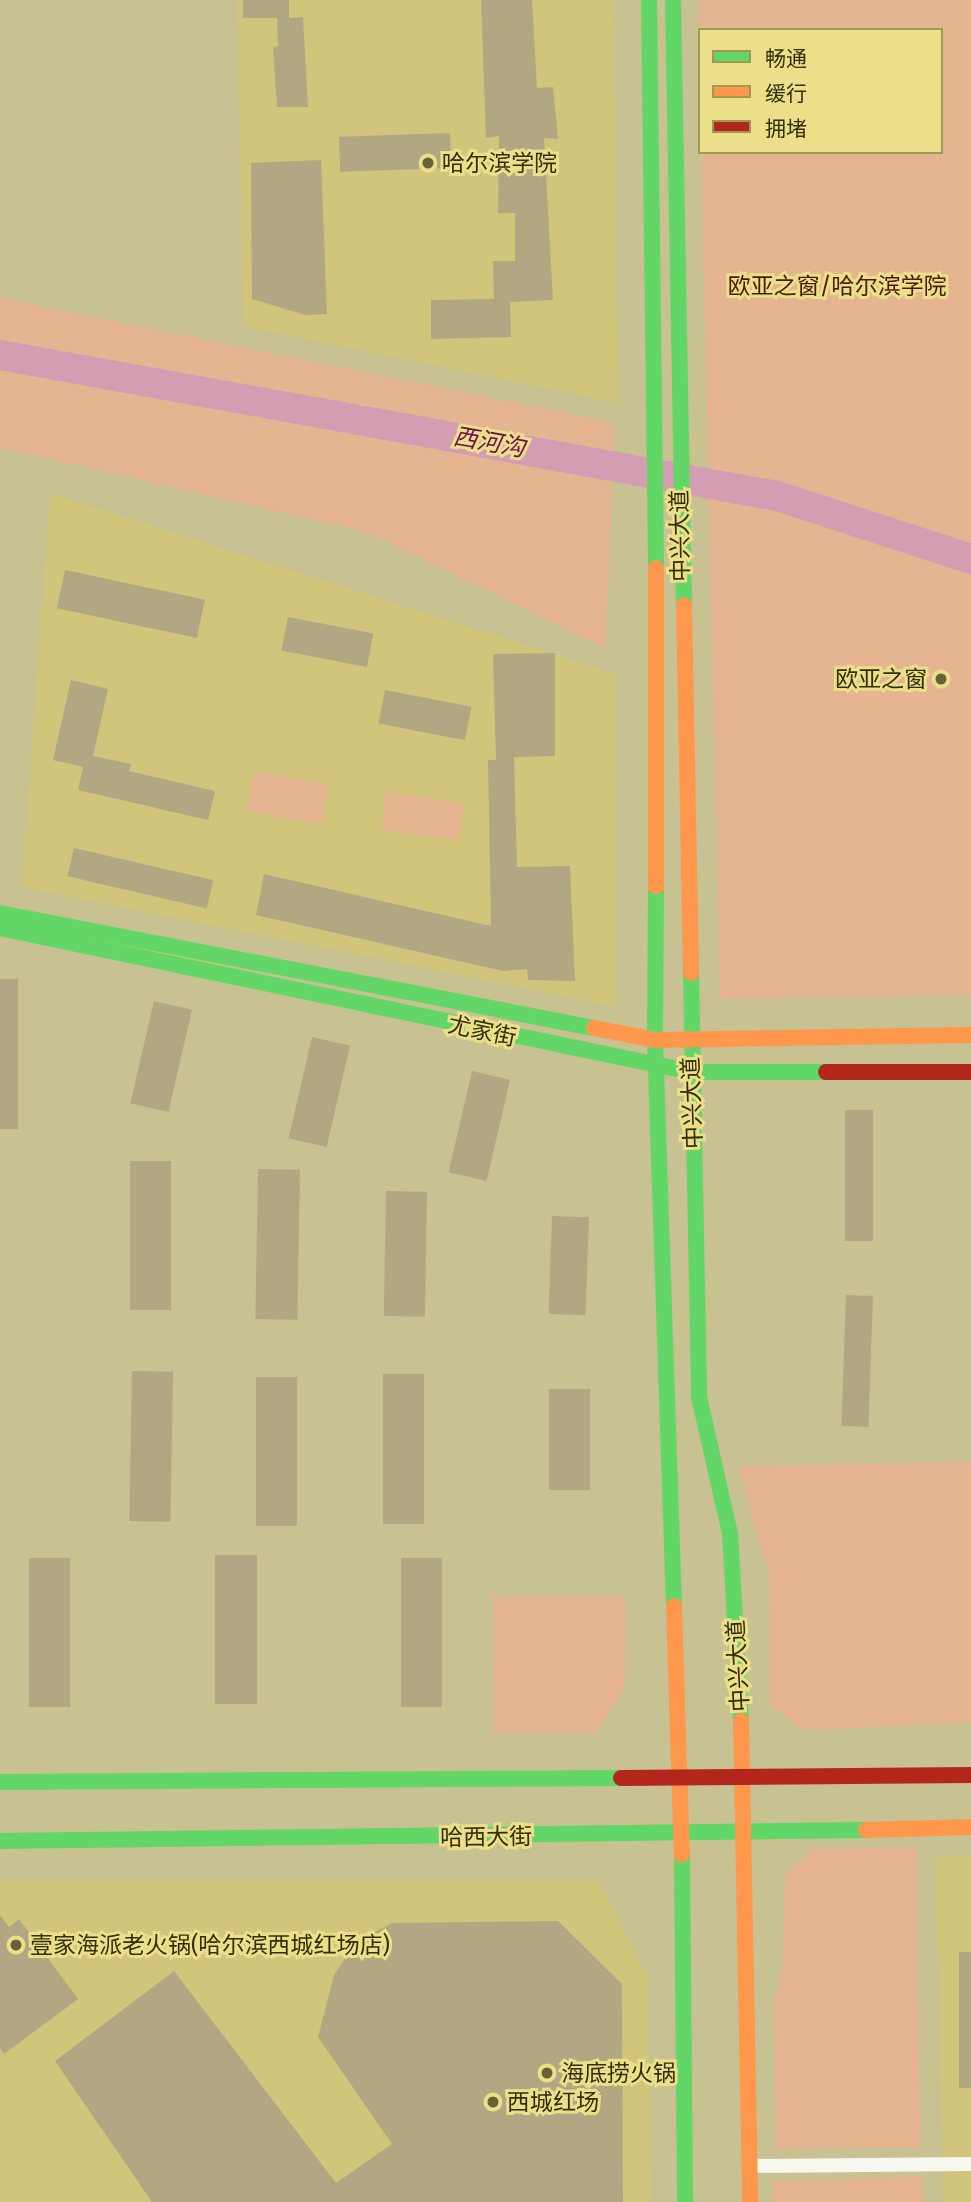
<!DOCTYPE html>
<html>
<head>
<meta charset="utf-8">
<style>
  body { margin:0 }
  #map { position:relative; width:971px; height:2202px; overflow:hidden; background:#c8c192; font-family:"Fira Sans","Noto Sans SC",sans-serif }
  div>[style] { position:absolute }
  .built>* { inset:0; background:#d0c57b }
  .green>* { inset:0; background:#e4b590; transform-origin:0 0 }
  .river>* { height:30px; margin:-15px; padding:0 15px; transform-origin:15px; border-radius:15px; background:#d59db2 }
  .building>* { inset:0; background:#b3a783; transform-origin:0 0 }
  .street>* { height:14px; margin:-7px; padding:0 7px; transform-origin:7px; border-radius:7px; background:#f7f6ef }
  .fast>* { height:16px; margin:-8px; padding:0 8px; transform-origin:8px; border-radius:8px; background:#63d668 }
  .slow>* { height:16px; margin:-8px; padding:0 8px; transform-origin:8px; border-radius:8px; background:#ff974d }
  .jam>* { height:16px; margin:-8px; padding:0 8px; transform-origin:8px; border-radius:8px; background:#b3261e }
  .dots>* { width:19px; height:19px; translate:-50% -50%; box-sizing:border-box; border:4px solid #ebdf89; border-radius:50% }
  span { translate:-50% -50%; white-space:nowrap; text-align:center; line-height:1.15; -webkit-text-stroke:6px #ebdf89; paint-order:stroke }
  .poi-label { font-size:23px; color:#332e08 }
  .left { translate:0 -50%; text-align:left }
  .right { translate:-100% -50%; text-align:right }
  .park-label { font-size:23px; color:#4d1903 }
  .street-label { font-size:23px; color:#332e08 }
  .water-label { font-size:24px; color:#6b0f53; font-style:italic }
  .legend { position:absolute; left:698px; top:28px; width:245px; height:126px; box-sizing:border-box; background:#ebdf89; border:2px solid #a19855; margin:0; padding:9px 12px; list-style:none; font-size:21px; color:#332e08 }
  .legend li { display:flex; align-items:center; gap:14px; height:35px }
  .legend b { width:35px; border:2px solid #a19855 }
</style>
</head>
<body>
<div id="map">
  <div class="built">
    <i style="clip-path:polygon(237px 0,614px 0,618px 403px,243px 326px)"></i>
    <i style="clip-path:polygon(50px 493px,615px 674px,617px 1007px,22px 887px)"></i>
    <i style="clip-path:polygon(936px 1857px,971px 1857px,971px 2202px,943px 2202px)"></i>
    <i style="clip-path:polygon(0 1881px,600px 1881px,648px 1977px,651px 2202px,0 2202px)"></i>
  </div>
  <div class="green">
    <i style="clip-path:polygon(698px 0,971px 0,971px 995px,720px 999px,701px 152px,941px 152px,941px 30px,700px 30px,700px 78px)"></i>
    <i style="clip-path:polygon(0 298px,615px 423px,605px 649px,370px 533px,0 447px)"></i>
    <i style="left:254px;top:771px;width:76px;height:41px;rotate:10deg"></i>
    <i style="left:387px;top:792px;width:77px;height:38px;rotate:8deg"></i>
    <i style="clip-path:polygon(971px 1462px,971px 1723px,803px 1730px,770px 1705px,769px 1576px,739px 1466px)"></i>
    <i style="clip-path:polygon(493px 1596px,626px 1596px,624px 1690px,594px 1733px,494px 1734px)"></i>
    <i style="clip-path:polygon(916px 1847px,920px 2147px,776px 2149px,774px 2003px,783px 1962px,785px 1874px,813px 1849px)"></i>
    <i style="left:923px;top:2176px;width:26px;height:151px;rotate:88deg"></i>
  </div>
  <div class="river">
    <i style="left:0;top:355px;width:790px;rotate:10.29deg"></i>
    <i style="left:777px;top:496px;width:204px;rotate:18deg"></i>
  </div>
  <div class="building">
    <i style="clip-path:polygon(243px 0,289px 0,289px 18px,303px 17px,308px 107px,277px 107px,273px 47px,278px 46px,277px 18px,243px 18px)"></i>
    <i style="clip-path:polygon(481px 0,532px 0,537px 88px,553px 87px,558px 139px,544px 138px,553px 300px,510px 302px,511px 337px,431px 339px,431px 300px,494px 299px,493px 261px,515px 261px,515px 213px,498px 213px,499px 136px,486px 138px)"></i>
    <i style="left:450px;top:133px;width:35px;height:111px;rotate:88deg"></i>
    <i style="clip-path:polygon(321px 160px,327px 314px,305px 315px,252px 299px,251px 163px)"></i>
    <i style="left:65px;top:570px;width:143px;height:39px;rotate:12deg"></i>
    <i style="left:288px;top:617px;width:87px;height:34px;rotate:11deg"></i>
    <i style="clip-path:polygon(555px 653px,555px 756px,514px 757px,517px 867px,570px 866px,575px 981px,528px 980px,527px 969px,503px 971px,256px 915px,264px 874px,491px 926px,488px 760px,496px 760px,493px 654px)"></i>
    <i style="clip-path:polygon(71px 680px,108px 689px,93px 756px,131px 764px,129px 771px,215px 791px,208px 820px,78px 790px,83px 767px,53px 760px)"></i>
    <i style="left:385px;top:690px;width:88px;height:34px;rotate:11deg"></i>
    <i style="left:74px;top:848px;width:143px;height:29px;rotate:13deg"></i>
    <i style="left:0;top:979px;width:18px;height:150px"></i>
    <i style="left:154px;top:1001px;width:39px;height:105px;rotate:13deg"></i>
    <i style="left:312px;top:1037px;width:39px;height:104px;rotate:13deg"></i>
    <i style="left:472px;top:1071px;width:39px;height:104px;rotate:13deg"></i>
    <i style="left:845px;top:1110px;width:28px;height:131px"></i>
    <i style="left:130px;top:1161px;width:41px;height:149px"></i>
    <i style="left:258px;top:1169px;width:42px;height:150px;rotate:1deg"></i>
    <i style="left:386px;top:1191px;width:41px;height:125px;rotate:1deg"></i>
    <i style="left:552px;top:1216px;width:37px;height:98px;rotate:2deg"></i>
    <i style="left:846px;top:1295px;width:27px;height:131px;rotate:2deg"></i>
    <i style="left:132px;top:1371px;width:41px;height:150px;rotate:1deg"></i>
    <i style="left:383px;top:1374px;width:41px;height:150px"></i>
    <i style="left:256px;top:1377px;width:41px;height:149px"></i>
    <i style="left:549px;top:1389px;width:41px;height:101px"></i>
    <i style="left:215px;top:1555px;width:42px;height:149px"></i>
    <i style="left:29px;top:1558px;width:41px;height:149px"></i>
    <i style="left:401px;top:1558px;width:41px;height:149px"></i>
    <i style="clip-path:polygon(0 1915px,9px 1927px,19px 1919px,78px 1999px,4px 2054px,0 2048px)"></i>
    <i style="clip-path:polygon(558px 1921px,622px 1984px,623px 2202px,152px 2202px,55px 2061px,174px 1971px,336px 2183px,392px 2144px,318px 2037px,334px 1975px,356px 1942px,392px 1923px)"></i>
    <i style="left:959px;top:1952px;width:12px;height:136px"></i>
  </div>
  <div class="street">
    <i style="left:749px;top:2166px;width:222px;rotate:-0.5deg"></i>
  </div>
  <div class="fast">
    <i style="left:649px;top:0;width:568px;rotate:89.29deg"></i>
    <i style="left:673px;top:0;width:605px;rotate:88.96deg"></i>
    <i style="left:656px;top:886px;width:154px;rotate:90.4deg"></i>
    <i style="left:655px;top:1040px;width:566px;rotate:88.08deg"></i>
    <i style="left:0;top:913px;width:605px;rotate:10.96deg"></i>
    <i style="left:0;top:928px;width:707px;rotate:11.76deg"></i>
    <i style="left:692px;top:1072px;width:134px"></i>
    <i style="left:691px;top:973px;width:424px;rotate:88.9deg"></i>
    <i style="left:699px;top:1397px;width:139px;rotate:77.2deg"></i>
    <i style="left:730px;top:1533px;width:188px;rotate:86.7deg"></i>
    <i style="left:0;top:1782px;width:621px;rotate:-0.37deg"></i>
    <i style="left:0;top:1841px;width:866px;rotate:-0.73deg"></i>
    <i style="left:682px;top:1855px;width:347px;rotate:89.5deg"></i>
  </div>
  <div class="slow">
    <i style="left:684px;top:605px;width:368px;rotate:88.9deg"></i>
    <i style="left:656px;top:886px;width:318px;rotate:-90deg"></i>
    <i style="left:594px;top:1028px;width:62px;rotate:11.1deg"></i>
    <i style="left:655px;top:1040px;width:316px;rotate:-0.9deg"></i>
    <i style="left:674px;top:1606px;width:249px;rotate:88.2deg"></i>
    <i style="left:741px;top:1721px;width:481px;rotate:88.9deg"></i>
    <i style="left:866px;top:1830px;width:105px;rotate:-1.6deg"></i>
  </div>
  <div class="jam">
    <i style="left:826px;top:1072px;width:145px"></i>
    <i style="left:621px;top:1778px;width:350px;rotate:-0.5deg"></i>
  </div>
  <div class="dots">
    <i style="left:428px;top:163px;background:#676138"></i>
    <i style="left:941px;top:679px;background:#676138"></i>
    <i style="left:16px;top:1945px;background:#676138"></i>
    <i style="left:547px;top:2073px;background:#676138"></i>
    <i style="left:493px;top:2102px;background:#676138"></i>
  </div>
  <div class="poi-label">
    <span class="left" style="left:442px;top:163px">哈尔滨学院</span>
    <span class="right" style="left:927px;top:679px">欧亚之窗</span>
    <span class="left" style="left:30px;top:1945px">壹家海派老火锅(哈尔滨西城红场店)</span>
    <span class="left" style="left:561px;top:2073px">海底捞火锅</span>
    <span class="left" style="left:507px;top:2102px">西城红场</span>
  </div>
  <div class="park-label">
    <span style="left:837px;top:286px">欧亚之窗/哈尔滨学院</span>
  </div>
  <div class="street-label">
    <span style="left:680px;top:536px;rotate:-91deg">中兴大道</span>
    <span style="left:482px;top:1031px;rotate:12deg">尤家街</span>
    <span style="left:692px;top:1103px;rotate:-92deg">中兴大道</span>
    <span style="left:738px;top:1666px;rotate:-93deg">中兴大道</span>
    <span style="left:486px;top:1837px;rotate:-1deg">哈西大街</span>
  </div>
  <div class="water-label">
    <span style="left:489px;top:443px;rotate:10deg">西河沟</span>
  </div>
  <ul class="legend">
  <li><b style="height:9px;background:#63d668"></b>畅通</li>
  <li><b style="height:9px;background:#ff974d"></b>缓行</li>
  <li><b style="height:9px;background:#b3261e"></b>拥堵</li>
  </ul>
</div>
</body>
</html>
